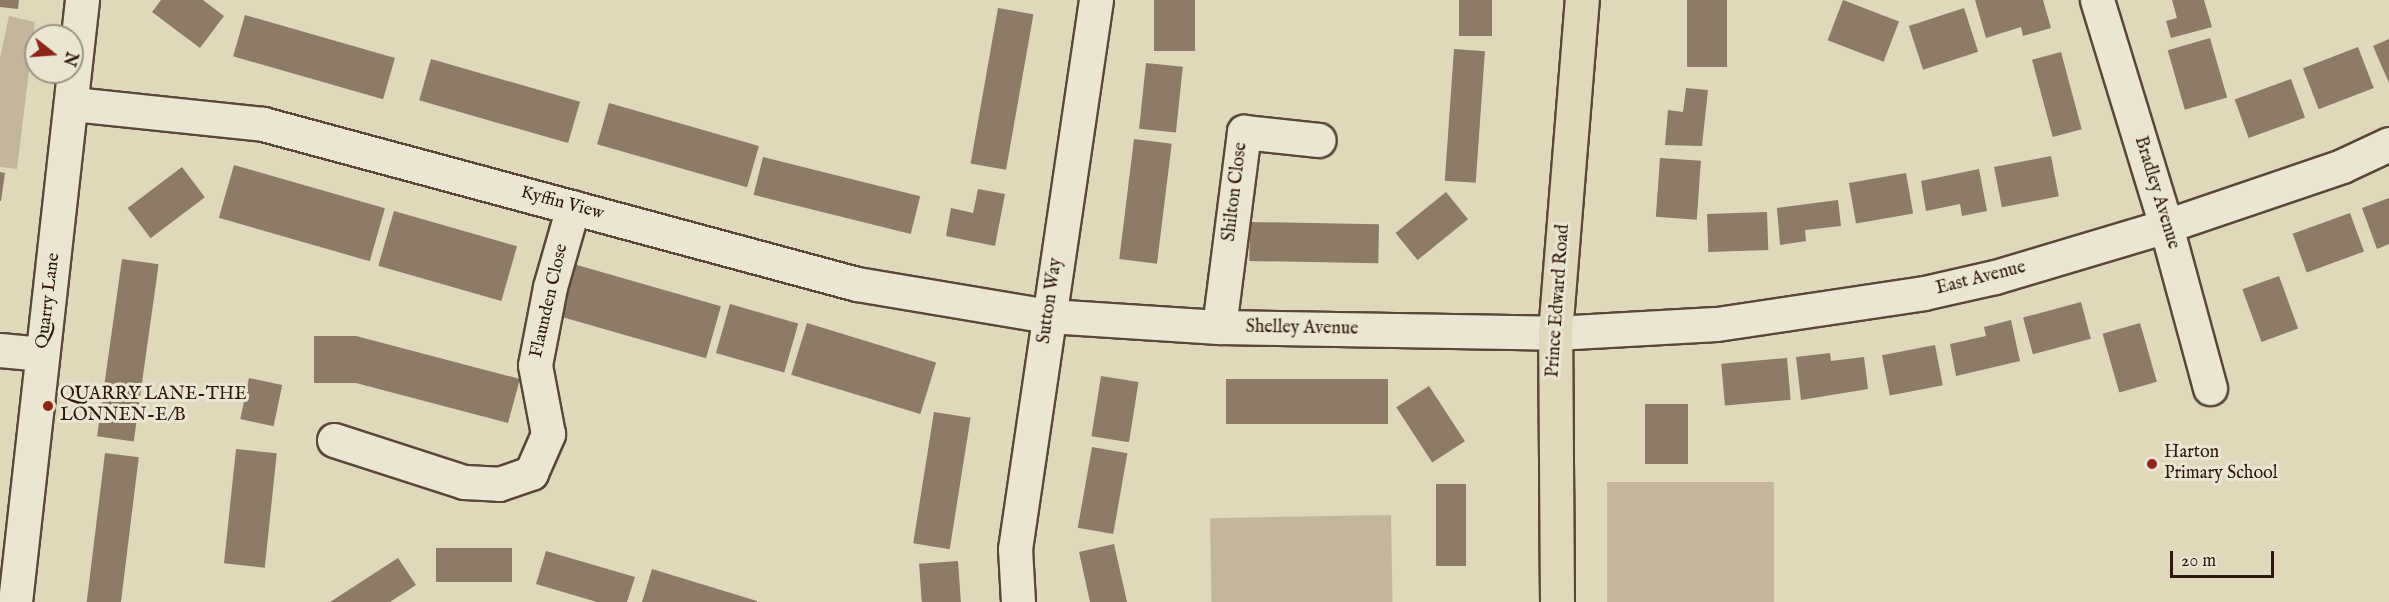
<!DOCTYPE html>
<html>
<head>
<meta charset="utf-8">
<style>
  body { margin:0 }
  #map { position:relative; width:2389px; height:602px; overflow:hidden; background:#e0d8bb; font-family:"IM FELL English",serif }
  div>[style] { position:absolute }
  .green>* { inset:0; background:#c2b79d; transform-origin:0 0 }
  .building>* { inset:0; background:#8b7b67; transform-origin:0 0 }
  .roads { filter:drop-shadow(2px 0 #5a4738) drop-shadow(-2px 0 #5a4738) drop-shadow(0 2px #5a4738) drop-shadow(0 -2px #5a4738) }
  .street>* { height:33px; margin:-16.5px; padding:0 16.5px; transform-origin:16.5px; border-radius:16.5px; background:#ebe6d3 }
  .primary>* { height:33px; margin:-16.5px; padding:0 16.5px; transform-origin:16.5px; border-radius:16.5px; background:#e0d8bb }
  .dots>* { width:16px; height:16px; translate:-50% -50%; box-sizing:border-box; border:3px solid #ebe6d3; border-radius:50% }
  span { translate:-50% -50%; white-space:nowrap; text-align:center; line-height:1.15; -webkit-text-stroke:6px #ebe6d3; paint-order:stroke }
  .street-label { font-size:18px; color:#2e170d }
  .poi-label { font-size:18px; color:#2e170d }
  .left { translate:0 -50%; text-align:left }
  .north { position:absolute; left:24px; top:24px; width:60px; height:60px; box-sizing:border-box; background:#ebe6d3; border:2px solid #9f9384; border-radius:50%; rotate:107deg; font-size:16px; font-weight:700; line-height:24px; text-align:center; color:#2e170d }
  .north::after { content:''; display:block; margin:auto; width:21px; height:27px; background:#8f2418; clip-path:polygon(50% 0,100% 100%,50% 72%,0 100%) }
  .scale { position:absolute; left:2170px; top:551px; width:104px; height:27px; box-sizing:border-box; border:3px solid #2e170d; border-top:0; padding-left:8px; font-size:18px; line-height:21px; white-space:nowrap; color:#2e170d; -webkit-text-stroke:4px #ebe6d3; paint-order:stroke }
</style>
</head>
<body>
<div id="map">
  <div class="green">
    <i style="clip-path:polygon(9px 16px,35px 22px,17px 169px,0 167px,0 58px)"></i>
    <i style="left:1607px;top:482px;width:167px;height:120px"></i>
    <i style="left:1391px;top:515px;width:87px;height:181px;rotate:89deg"></i>
  </div>
  <div class="building">
    <i style="clip-path:polygon(0 0,19px 0,18px 9px,0 7px)"></i>
    <i style="clip-path:polygon(161px 0,203px 0,224px 16px,200px 48px,152px 12px)"></i>
    <i style="left:1154px;top:0;width:41px;height:51px"></i>
    <i style="left:1459px;top:0;width:33px;height:36px"></i>
    <i style="left:1687px;top:0;width:40px;height:67px"></i>
    <i style="left:1843px;top:0;width:60px;height:43px;rotate:21deg"></i>
    <i style="clip-path:polygon(1975px 0,2043px 0,2051px 28px,2023px 36px,2021px 27px,1986px 38px)"></i>
    <i style="clip-path:polygon(2172px 0,2204px 0,2212px 27px,2171px 38px,2166px 21px,2177px 18px)"></i>
    <i style="left:998px;top:8px;width:36px;height:158px;rotate:10deg"></i>
    <i style="left:1964px;top:8px;width:46px;height:58px;rotate:72deg"></i>
    <i style="left:245px;top:15px;width:156px;height:43px;rotate:16deg"></i>
    <i style="left:2210px;top:38px;width:62px;height:44px;rotate:74deg"></i>
    <i style="clip-path:polygon(2389px 39px,2389px 83px,2373px 46px)"></i>
    <i style="left:2358px;top:47px;width:44px;height:59px;rotate:69deg"></i>
    <i style="left:1454px;top:49px;width:31px;height:132px;rotate:4deg"></i>
    <i style="left:2061px;top:52px;width:80px;height:30px;rotate:75deg"></i>
    <i style="left:431px;top:59px;width:155px;height:43px;rotate:16deg"></i>
    <i style="left:1146px;top:63px;width:37px;height:66px;rotate:6deg"></i>
    <i style="left:2291px;top:79px;width:41px;height:60px;rotate:70deg"></i>
    <i style="clip-path:polygon(1686px 88px,1708px 90px,1702px 146px,1665px 145px,1668px 110px,1683px 112px)"></i>
    <i style="left:609px;top:103px;width:156px;height:43px;rotate:16deg"></i>
    <i style="left:1134px;top:139px;width:38px;height:121px;rotate:7deg"></i>
    <i style="left:2051px;top:156px;width:41px;height:58px;rotate:79deg"></i>
    <i style="left:763px;top:157px;width:162px;height:39px;rotate:14deg"></i>
    <i style="left:1660px;top:158px;width:41px;height:59px;rotate:4deg"></i>
    <i style="left:234px;top:165px;width:157px;height:55px;rotate:16deg"></i>
    <i style="left:182px;top:167px;width:38px;height:68px;rotate:53deg"></i>
    <i style="clip-path:polygon(1979px 169px,1987px 211px,1962px 216px,1960px 204px,1926px 211px,1921px 181px)"></i>
    <i style="clip-path:polygon(0 172px,5px 173px,1px 201px,0 201px)"></i>
    <i style="left:1906px;top:173px;width:41px;height:58px;rotate:80deg"></i>
    <i style="clip-path:polygon(978px 189px,1005px 194px,995px 246px,946px 236px,951px 208px,973px 213px)"></i>
    <i style="left:1446px;top:192px;width:35px;height:65px;rotate:51deg"></i>
    <i style="clip-path:polygon(2389px 198px,2389px 244px,2377px 249px,2362px 208px)"></i>
    <i style="clip-path:polygon(1838px 200px,1841px 226px,1805px 230px,1806px 241px,1780px 245px,1777px 208px)"></i>
    <i style="left:394px;top:211px;width:128px;height:57px;rotate:16deg"></i>
    <i style="left:1767px;top:212px;width:38px;height:60px;rotate:88deg"></i>
    <i style="left:2350px;top:213px;width:41px;height:61px;rotate:70deg"></i>
    <i style="left:1250px;top:222px;width:129px;height:39px;rotate:1deg"></i>
    <i style="left:122px;top:259px;width:37px;height:179px;rotate:8deg"></i>
    <i style="left:570px;top:263px;width:157px;height:54px;rotate:16deg"></i>
    <i style="left:2279px;top:276px;width:56px;height:39px;rotate:70deg"></i>
    <i style="left:2081px;top:302px;width:38px;height:60px;rotate:75deg"></i>
    <i style="left:730px;top:304px;width:71px;height:51px;rotate:16deg"></i>
    <i style="clip-path:polygon(2011px 320px,2020px 361px,1956px 376px,1950px 344px,1986px 336px,1984px 327px)"></i>
    <i style="left:807px;top:323px;width:135px;height:54px;rotate:17deg"></i>
    <i style="left:2140px;top:323px;width:61px;height:39px;rotate:74deg"></i>
    <i style="clip-path:polygon(314px 336px,356px 336px,520px 379px,508px 423px,356px 383px,314px 383px)"></i>
    <i style="left:1935px;top:345px;width:41px;height:54px;rotate:79deg"></i>
    <i style="clip-path:polygon(1830px 353px,1831px 361px,1864px 357px,1868px 389px,1801px 400px,1796px 357px)"></i>
    <i style="left:1787px;top:358px;width:42px;height:66px;rotate:85deg"></i>
    <i style="left:1101px;top:376px;width:38px;height:61px;rotate:9deg"></i>
    <i style="left:249px;top:378px;width:34px;height:42px;rotate:12deg"></i>
    <i style="left:1226px;top:379px;width:162px;height:45px"></i>
    <i style="left:1429px;top:386px;width:66px;height:39px;rotate:57deg"></i>
    <i style="left:1645px;top:404px;width:43px;height:60px"></i>
    <i style="left:934px;top:412px;width:37px;height:133px;rotate:9deg"></i>
    <i style="left:1092px;top:447px;width:36px;height:82px;rotate:10deg"></i>
    <i style="left:236px;top:449px;width:41px;height:115px;rotate:6deg"></i>
    <i style="left:105px;top:453px;width:34px;height:150px;rotate:7deg"></i>
    <i style="left:1436px;top:484px;width:30px;height:82px"></i>
    <i style="clip-path:polygon(1114px 544px,1127px 602px,1090px 602px,1079px 552px)"></i>
    <i style="left:436px;top:548px;width:76px;height:34px"></i>
    <i style="clip-path:polygon(546px 551px,635px 577px,627px 602px,597px 602px,536px 584px)"></i>
    <i style="clip-path:polygon(398px 558px,416px 585px,390px 602px,330px 602px)"></i>
    <i style="left:958px;top:561px;width:41px;height:39px;rotate:86deg"></i>
    <i style="clip-path:polygon(652px 569px,757px 601px,757px 602px,642px 602px)"></i>
  </div>
  <div class="roads">
    <div class="street">
      <i style="left:2097px;top:0;width:236px;rotate:73deg"></i>
      <i style="left:2166px;top:226px;width:168px;rotate:74.8deg"></i>
      <i style="left:73px;top:104px;width:191px;rotate:6deg"></i>
      <i style="left:263px;top:124px;width:615px;rotate:15.08deg"></i>
      <i style="left:857px;top:284px;width:195px;rotate:9.5deg"></i>
      <i style="left:1049px;top:316px;width:170px;rotate:3.7deg"></i>
      <i style="left:1219px;top:327px;width:336px;rotate:1deg"></i>
      <i style="left:1555px;top:333px;width:162px;rotate:-3.2deg"></i>
      <i style="left:1717px;top:324px;width:209px;rotate:-8.5deg"></i>
      <i style="left:1924px;top:293px;width:73px;rotate:-12.7deg"></i>
      <i style="left:1995px;top:277px;width:178px;rotate:-16.6deg"></i>
      <i style="left:2166px;top:226px;width:186px;rotate:-18.8deg"></i>
      <i style="left:2342px;top:166px;width:52px;rotate:-25.1deg"></i>
      <i style="left:1219px;top:327px;width:197px;rotate:-82.7deg"></i>
      <i style="left:1244px;top:132px;width:75px;rotate:6.1deg"></i>
      <i style="left:0;top:350px;width:42px;rotate:5.4deg"></i>
      <i style="left:334px;top:440px;width:137px;rotate:17.9deg"></i>
      <i style="left:464px;top:482px;width:35px;rotate:3deg"></i>
      <i style="left:499px;top:484px;width:34px;rotate:-19deg"></i>
      <i style="left:531px;top:473px;width:43px;rotate:-66.4deg"></i>
      <i style="left:548px;top:434px;width:70px;rotate:-100.7deg"></i>
      <i style="left:535px;top:365px;width:79px;rotate:-79.1deg"></i>
      <i style="left:550px;top:287px;width:83px;rotate:-74deg"></i>
      <i style="left:15px;top:602px;width:606px;rotate:-83.65deg"></i>
      <i style="left:1018px;top:602px;width:53px;rotate:-93.2deg"></i>
      <i style="left:1015px;top:549px;width:555px;rotate:-81.61deg"></i>
    </div>
    <div class="primary">
      <i style="left:1557px;top:602px;width:269px;rotate:-90.4deg"></i>
      <i style="left:1555px;top:333px;width:334px;rotate:-85.4deg"></i>
    </div>
  </div>
  <div class="dots">
    <i style="left:48px;top:406px;background:#8f2418"></i>
    <i style="left:2152px;top:464px;background:#8f2418"></i>
  </div>
  <div class="street-label">
    <span style="left:1236px;top:192px;rotate:-83deg">Shilton Close</span>
    <span style="left:2156px;top:193px;rotate:73deg">Bradley Avenue</span>
    <span style="left:562px;top:204px;rotate:15deg">Kyffin View</span>
    <span style="left:1981px;top:279px;rotate:-14deg">East Avenue</span>
    <span style="left:49px;top:301px;rotate:-83deg">Quarry Lane</span>
    <span style="left:550px;top:301px;rotate:-77deg">Flaunden Close</span>
    <span style="left:1051px;top:301px;rotate:-82deg">Sutton Way</span>
    <span style="left:1559px;top:301px;rotate:-86deg">Prince Edward Road</span>
    <span style="left:1302px;top:329px;rotate:1deg">Shelley Avenue</span>
  </div>
  <div class="poi-label">
    <span class="left" style="left:60px;top:406px">QUARRY LANE-THE<br>LONNEN-E/B</span>
    <span class="left" style="left:2164px;top:464px">Harton<br>Primary School</span>
  </div>
  <div class="north">N</div>
  <div class="scale">20 m</div>
</div>
</body>
</html>
